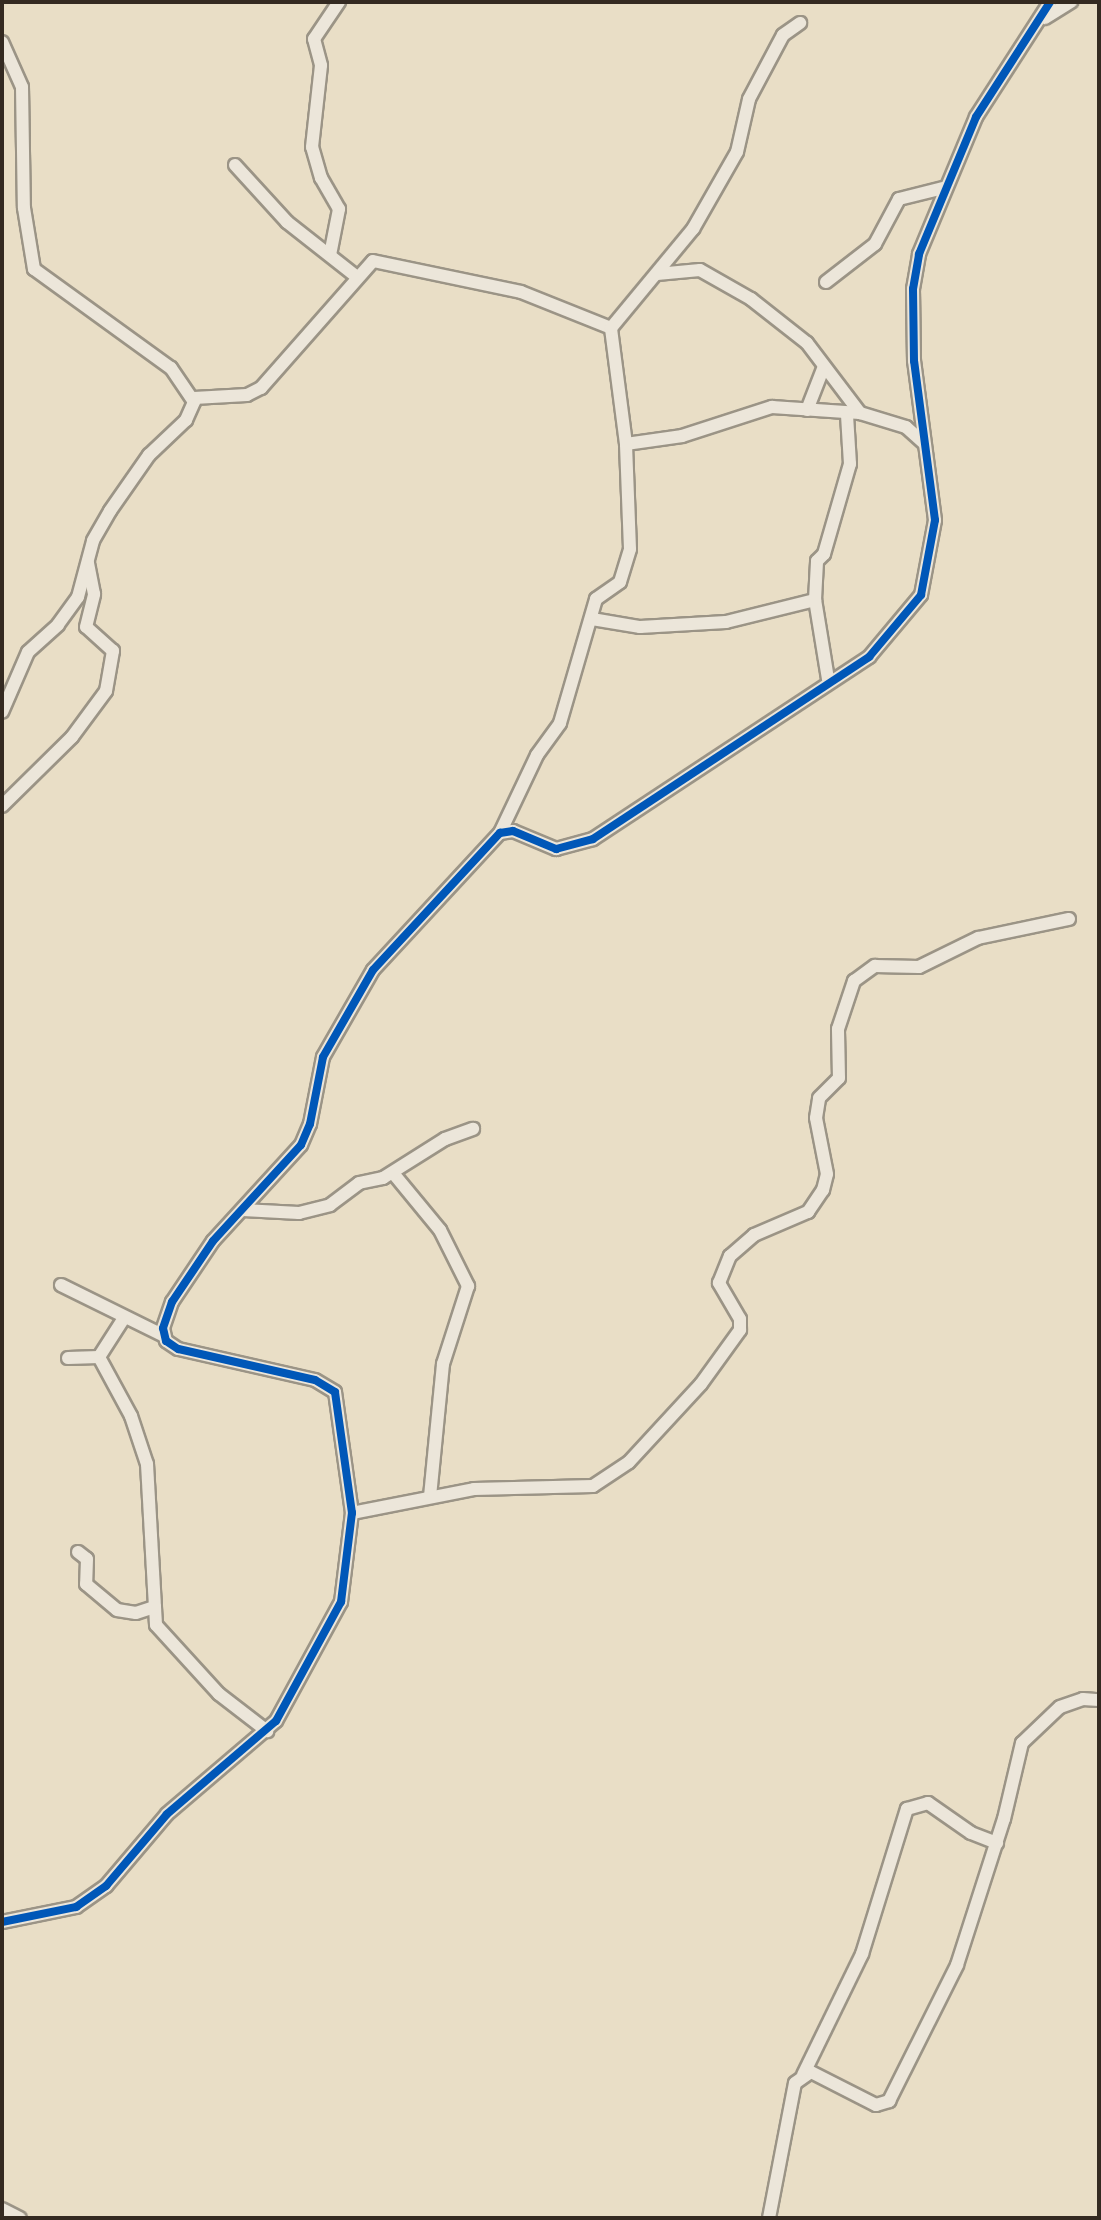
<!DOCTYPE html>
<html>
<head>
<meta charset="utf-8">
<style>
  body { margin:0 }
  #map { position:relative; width:1101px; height:2220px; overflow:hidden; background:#e9dec6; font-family:Cardo,serif }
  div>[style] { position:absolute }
  .roads { filter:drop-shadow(2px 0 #9b9486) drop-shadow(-2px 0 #9b9486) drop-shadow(0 2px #9b9486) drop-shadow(0 -2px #9b9486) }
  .minor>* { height:12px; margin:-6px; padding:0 6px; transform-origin:6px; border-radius:6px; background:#ece6da }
  .cycleway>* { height:8px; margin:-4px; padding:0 4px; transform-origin:4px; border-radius:4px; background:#0057b8 }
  span { translate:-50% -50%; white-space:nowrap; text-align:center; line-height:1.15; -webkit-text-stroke:6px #faedd1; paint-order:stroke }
  .frame { position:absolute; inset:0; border:4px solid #342a21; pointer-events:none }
</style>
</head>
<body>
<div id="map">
  <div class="roads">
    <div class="minor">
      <i style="left:1045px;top:18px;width:31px;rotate:-32deg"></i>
      <i style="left:2px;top:42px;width:49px;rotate:66deg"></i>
      <i style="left:22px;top:87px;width:121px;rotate:89.1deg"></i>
      <i style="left:24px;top:208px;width:62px;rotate:80.7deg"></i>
      <i style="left:34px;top:269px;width:169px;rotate:35.9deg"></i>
      <i style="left:171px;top:368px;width:41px;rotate:55.9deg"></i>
      <i style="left:194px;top:402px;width:20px;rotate:114deg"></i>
      <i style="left:186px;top:420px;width:51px;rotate:136.6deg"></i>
      <i style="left:149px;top:455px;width:68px;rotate:124.9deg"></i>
      <i style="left:110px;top:511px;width:34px;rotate:120deg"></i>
      <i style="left:93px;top:541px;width:58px;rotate:105deg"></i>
      <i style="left:78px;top:597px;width:34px;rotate:126deg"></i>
      <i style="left:58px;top:625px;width:40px;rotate:138deg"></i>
      <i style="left:28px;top:652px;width:65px;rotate:113.4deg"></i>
      <i style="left:235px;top:165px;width:77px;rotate:47.6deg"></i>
      <i style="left:287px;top:222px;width:89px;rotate:38.2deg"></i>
      <i style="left:330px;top:255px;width:47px;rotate:-78.9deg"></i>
      <i style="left:339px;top:209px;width:36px;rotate:-120deg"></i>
      <i style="left:321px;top:178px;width:32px;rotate:-106deg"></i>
      <i style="left:312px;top:147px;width:82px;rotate:-83.7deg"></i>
      <i style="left:321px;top:65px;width:27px;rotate:-105deg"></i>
      <i style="left:314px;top:39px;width:45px;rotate:-56deg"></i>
      <i style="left:657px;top:274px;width:43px;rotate:-5.3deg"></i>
      <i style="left:700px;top:270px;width:59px;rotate:29.6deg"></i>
      <i style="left:751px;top:299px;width:71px;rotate:38.2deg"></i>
      <i style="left:807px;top:343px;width:88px;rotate:52.9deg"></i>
      <i style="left:826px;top:282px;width:62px;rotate:-37.8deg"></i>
      <i style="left:875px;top:244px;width:51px;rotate:-61.9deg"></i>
      <i style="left:899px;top:199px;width:45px;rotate:-14deg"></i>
      <i style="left:194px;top:398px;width:53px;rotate:-3.2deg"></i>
      <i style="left:247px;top:395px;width:16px;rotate:-27deg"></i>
      <i style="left:261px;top:388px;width:169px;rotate:-48.6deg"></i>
      <i style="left:373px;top:261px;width:151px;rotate:11.8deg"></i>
      <i style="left:521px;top:292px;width:97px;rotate:21.8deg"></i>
      <i style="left:807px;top:410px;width:44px;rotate:-68.7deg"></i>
      <i style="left:626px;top:444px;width:57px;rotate:-8.1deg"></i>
      <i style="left:682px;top:436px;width:95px;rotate:-17.9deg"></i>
      <i style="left:772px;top:407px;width:88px;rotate:3.9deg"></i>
      <i style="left:860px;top:413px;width:48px;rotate:16.9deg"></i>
      <i style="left:906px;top:427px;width:24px;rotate:42deg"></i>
      <i style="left:592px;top:619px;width:49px;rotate:9.5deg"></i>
      <i style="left:640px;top:627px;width:86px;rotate:-3.3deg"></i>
      <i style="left:726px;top:622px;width:92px;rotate:-13.9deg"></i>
      <i style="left:828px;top:679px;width:80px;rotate:-99.3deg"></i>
      <i style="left:815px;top:600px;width:39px;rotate:-87deg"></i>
      <i style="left:817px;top:561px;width:10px;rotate:-45deg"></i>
      <i style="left:824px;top:554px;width:94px;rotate:-73.9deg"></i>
      <i style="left:850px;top:464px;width:49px;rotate:-93.5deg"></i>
      <i style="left:2px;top:806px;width:98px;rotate:-44.6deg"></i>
      <i style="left:72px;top:737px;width:57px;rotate:-53.5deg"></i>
      <i style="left:106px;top:691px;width:41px;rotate:-80.1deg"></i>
      <i style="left:113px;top:651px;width:36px;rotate:-138deg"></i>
      <i style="left:86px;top:627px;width:34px;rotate:-76deg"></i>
      <i style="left:94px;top:594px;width:32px;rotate:-101deg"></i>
      <i style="left:500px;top:833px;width:86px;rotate:-64.6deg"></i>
      <i style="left:537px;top:755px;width:39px;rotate:-54deg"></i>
      <i style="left:560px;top:723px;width:129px;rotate:-73.8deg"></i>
      <i style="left:596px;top:599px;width:29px;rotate:-35deg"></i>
      <i style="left:620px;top:582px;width:34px;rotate:-73deg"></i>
      <i style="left:630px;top:549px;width:105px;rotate:-92.2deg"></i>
      <i style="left:626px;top:444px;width:117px;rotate:-97.4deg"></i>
      <i style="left:611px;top:328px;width:129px;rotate:-50.4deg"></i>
      <i style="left:693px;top:229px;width:89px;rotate:-60.3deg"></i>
      <i style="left:737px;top:152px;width:54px;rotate:-77.2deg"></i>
      <i style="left:749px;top:99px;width:72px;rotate:-62deg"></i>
      <i style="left:783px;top:35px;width:21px;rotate:-35deg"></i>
      <i style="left:393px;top:1173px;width:74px;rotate:50.5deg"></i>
      <i style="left:440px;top:1230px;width:63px;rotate:63.4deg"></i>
      <i style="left:468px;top:1286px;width:82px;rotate:107.8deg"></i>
      <i style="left:443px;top:1364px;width:133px;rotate:95.6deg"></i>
      <i style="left:243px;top:1210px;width:56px;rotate:3.1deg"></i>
      <i style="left:299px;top:1213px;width:32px;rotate:-14deg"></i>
      <i style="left:330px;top:1205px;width:36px;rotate:-37deg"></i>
      <i style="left:359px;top:1183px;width:25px;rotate:-12deg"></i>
      <i style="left:383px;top:1178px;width:73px;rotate:-32.2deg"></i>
      <i style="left:445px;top:1139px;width:30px;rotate:-20deg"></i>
      <i style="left:61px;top:1285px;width:115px;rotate:26.3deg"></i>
      <i style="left:99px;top:1357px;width:67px;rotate:61.5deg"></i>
      <i style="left:131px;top:1416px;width:51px;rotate:71.6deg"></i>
      <i style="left:147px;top:1464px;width:161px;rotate:86.8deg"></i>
      <i style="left:156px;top:1625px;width:93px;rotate:47.6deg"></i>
      <i style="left:219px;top:1694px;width:61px;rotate:37.6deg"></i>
      <i style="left:68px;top:1358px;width:31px;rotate:-2deg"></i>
      <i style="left:99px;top:1357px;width:46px;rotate:-57.3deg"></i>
      <i style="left:352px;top:1513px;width:124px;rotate:-11.1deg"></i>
      <i style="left:474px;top:1489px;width:119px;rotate:-1.4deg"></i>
      <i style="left:593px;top:1486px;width:43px;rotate:-33.7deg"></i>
      <i style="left:629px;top:1462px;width:106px;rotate:-47.3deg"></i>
      <i style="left:701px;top:1384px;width:67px;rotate:-54.2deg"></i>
      <i style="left:740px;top:1330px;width:11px;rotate:-90deg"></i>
      <i style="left:740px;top:1319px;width:42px;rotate:-120.3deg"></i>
      <i style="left:719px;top:1283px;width:29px;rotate:-68deg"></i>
      <i style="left:730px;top:1256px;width:32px;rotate:-41deg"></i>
      <i style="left:754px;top:1235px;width:59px;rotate:-23.1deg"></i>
      <i style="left:808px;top:1212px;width:27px;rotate:-56deg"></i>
      <i style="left:823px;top:1190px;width:16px;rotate:-76deg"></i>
      <i style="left:827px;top:1174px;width:57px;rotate:-101.1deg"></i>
      <i style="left:816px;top:1118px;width:20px;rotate:-81deg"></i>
      <i style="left:819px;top:1098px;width:28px;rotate:-45deg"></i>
      <i style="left:839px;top:1078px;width:49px;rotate:-91.2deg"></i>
      <i style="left:838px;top:1029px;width:51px;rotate:-71.6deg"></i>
      <i style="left:854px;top:981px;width:26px;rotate:-36deg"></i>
      <i style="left:875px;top:966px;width:44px;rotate:1.3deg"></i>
      <i style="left:919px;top:967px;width:66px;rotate:-26.2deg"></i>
      <i style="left:978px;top:938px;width:93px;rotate:-11.8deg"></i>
      <i style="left:78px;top:1552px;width:11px;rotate:38deg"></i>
      <i style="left:87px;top:1559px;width:25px;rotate:92deg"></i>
      <i style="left:86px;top:1584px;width:40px;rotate:40deg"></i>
      <i style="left:117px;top:1610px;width:19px;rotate:9deg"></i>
      <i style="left:136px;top:1613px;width:20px;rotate:-18deg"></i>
      <i style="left:2px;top:1922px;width:76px;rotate:-11.5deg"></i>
      <i style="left:76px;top:1907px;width:37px;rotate:-35deg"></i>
      <i style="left:106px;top:1886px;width:94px;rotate:-49.7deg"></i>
      <i style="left:167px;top:1814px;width:143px;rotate:-40.5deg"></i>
      <i style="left:276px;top:1721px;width:136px;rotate:-61.4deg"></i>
      <i style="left:341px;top:1602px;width:90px;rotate:-83deg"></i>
      <i style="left:352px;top:1513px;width:122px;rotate:-98deg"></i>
      <i style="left:335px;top:1392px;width:23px;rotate:-149deg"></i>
      <i style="left:315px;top:1380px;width:140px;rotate:-167.2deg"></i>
      <i style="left:178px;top:1349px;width:14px;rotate:-146deg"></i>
      <i style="left:166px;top:1341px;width:13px;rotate:-103deg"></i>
      <i style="left:163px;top:1328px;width:28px;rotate:-71deg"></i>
      <i style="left:172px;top:1302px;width:73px;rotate:-56.1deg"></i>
      <i style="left:213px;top:1241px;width:130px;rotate:-47.5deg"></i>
      <i style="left:301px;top:1145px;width:23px;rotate:-67deg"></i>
      <i style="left:310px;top:1124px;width:68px;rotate:-79deg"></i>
      <i style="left:323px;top:1057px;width:100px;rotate:-60.1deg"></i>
      <i style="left:373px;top:970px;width:187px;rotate:-47.2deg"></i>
      <i style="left:500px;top:833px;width:13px;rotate:-9deg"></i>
      <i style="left:513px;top:831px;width:47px;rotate:22.7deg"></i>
      <i style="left:556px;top:849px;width:38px;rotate:-15deg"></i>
      <i style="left:593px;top:839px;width:331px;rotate:-33.4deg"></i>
      <i style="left:869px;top:657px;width:81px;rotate:-50deg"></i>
      <i style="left:921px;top:595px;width:76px;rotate:-79.4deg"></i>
      <i style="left:935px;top:520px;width:160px;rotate:-97.5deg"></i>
      <i style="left:914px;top:361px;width:72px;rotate:-90.8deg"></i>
      <i style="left:913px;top:289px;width:36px;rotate:-80deg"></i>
      <i style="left:919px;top:254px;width:148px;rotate:-67.4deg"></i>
      <i style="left:976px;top:117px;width:137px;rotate:-57.2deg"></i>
      <i style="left:803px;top:2075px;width:135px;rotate:-64deg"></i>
      <i style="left:862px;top:1954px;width:152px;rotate:-72.8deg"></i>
      <i style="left:907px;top:1809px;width:22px;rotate:-16deg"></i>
      <i style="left:928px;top:1803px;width:52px;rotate:34.9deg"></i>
      <i style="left:971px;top:1833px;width:28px;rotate:21deg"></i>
      <i style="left:2px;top:2209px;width:20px;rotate:27deg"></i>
      <i style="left:769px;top:2218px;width:137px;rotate:-79.1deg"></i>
      <i style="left:795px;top:2083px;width:19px;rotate:-35deg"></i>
      <i style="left:811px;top:2072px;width:73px;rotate:26.9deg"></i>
      <i style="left:876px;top:2105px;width:14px;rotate:-17deg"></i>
      <i style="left:889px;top:2101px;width:152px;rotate:-63.4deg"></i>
      <i style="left:957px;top:1965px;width:153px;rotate:-72.2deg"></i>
      <i style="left:1004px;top:1819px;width:78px;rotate:-76.7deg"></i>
      <i style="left:1022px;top:1743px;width:52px;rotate:-43.5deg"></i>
      <i style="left:1060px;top:1707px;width:24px;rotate:-19deg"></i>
      <i style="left:1083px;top:1699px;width:16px;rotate:4deg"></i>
    </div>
  </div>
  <div class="cycleway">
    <i style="left:2px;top:1922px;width:76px;rotate:-11.5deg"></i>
    <i style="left:76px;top:1907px;width:37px;rotate:-35deg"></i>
    <i style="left:106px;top:1886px;width:94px;rotate:-49.7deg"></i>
    <i style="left:167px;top:1814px;width:143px;rotate:-40.5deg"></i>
    <i style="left:276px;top:1721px;width:136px;rotate:-61.4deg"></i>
    <i style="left:341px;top:1602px;width:90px;rotate:-83deg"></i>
    <i style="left:352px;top:1513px;width:122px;rotate:-98deg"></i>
    <i style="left:335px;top:1392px;width:23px;rotate:-149deg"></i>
    <i style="left:315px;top:1380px;width:140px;rotate:-167.2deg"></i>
    <i style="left:178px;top:1349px;width:14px;rotate:-146deg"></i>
    <i style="left:166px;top:1341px;width:13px;rotate:-103deg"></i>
    <i style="left:163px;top:1328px;width:28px;rotate:-71deg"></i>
    <i style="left:172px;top:1302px;width:73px;rotate:-56.1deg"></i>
    <i style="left:213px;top:1241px;width:130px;rotate:-47.5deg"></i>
    <i style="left:301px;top:1145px;width:23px;rotate:-67deg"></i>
    <i style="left:310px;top:1124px;width:68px;rotate:-79deg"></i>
    <i style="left:323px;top:1057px;width:100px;rotate:-60.1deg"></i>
    <i style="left:373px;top:970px;width:187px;rotate:-47.2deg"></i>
    <i style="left:500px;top:833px;width:13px;rotate:-9deg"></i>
    <i style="left:513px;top:831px;width:47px;rotate:22.7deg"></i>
    <i style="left:556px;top:849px;width:38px;rotate:-15deg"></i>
    <i style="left:593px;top:839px;width:331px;rotate:-33.4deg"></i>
    <i style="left:869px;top:657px;width:81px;rotate:-50deg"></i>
    <i style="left:921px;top:595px;width:76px;rotate:-79.4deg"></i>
    <i style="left:935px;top:520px;width:160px;rotate:-97.5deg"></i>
    <i style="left:914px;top:361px;width:72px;rotate:-90.8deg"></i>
    <i style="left:913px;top:289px;width:36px;rotate:-80deg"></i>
    <i style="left:919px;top:254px;width:148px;rotate:-67.4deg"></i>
    <i style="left:976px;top:117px;width:137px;rotate:-57.2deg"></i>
  </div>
  <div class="frame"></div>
</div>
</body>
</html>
